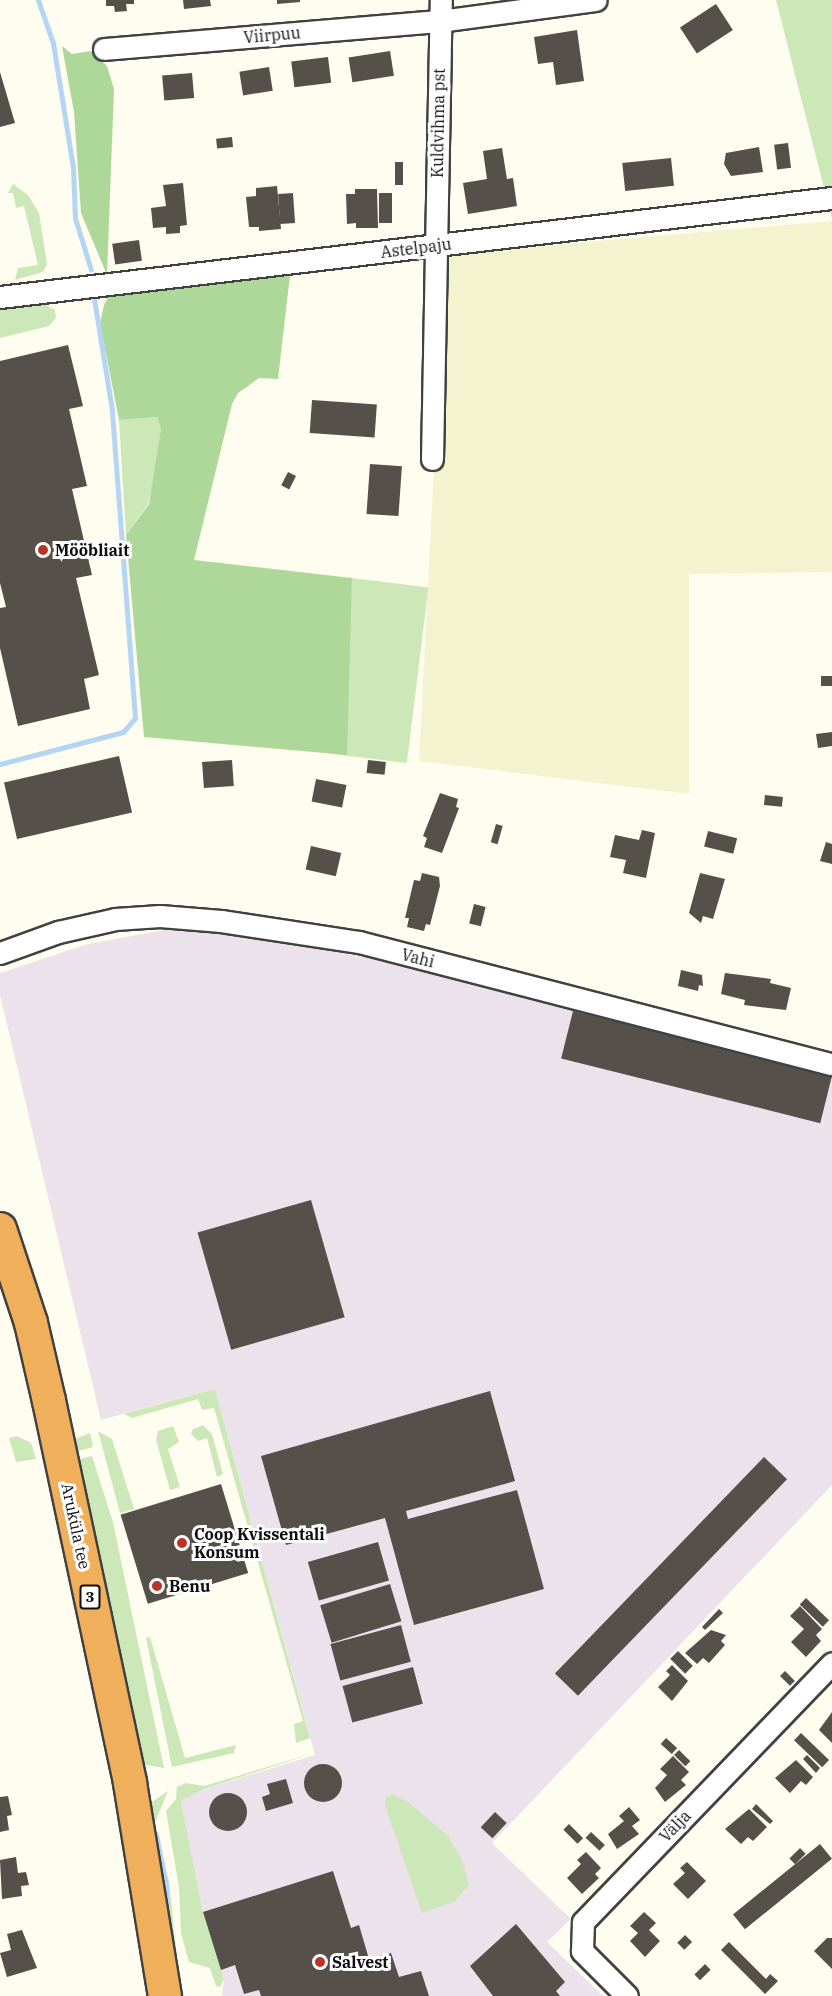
<!DOCTYPE html>
<html>
<head>
<meta charset="utf-8">
<style>
  body { margin:0 }
  #map { position:relative; width:832px; height:1996px; overflow:hidden; background:#fefdef; font-family:"IBM Plex Serif",serif }
  div>[style] { position:absolute }
  .industrial>* { inset:0; background:#ece2ec }
  .farmland>* { inset:0; background:#f3f4cf }
  .green>* { inset:0; background:#cce8b9; transform-origin:0 0 }
  .forest>* { inset:0; background:#aed899 }
  .stream>* { height:5px; margin:-2.5px; padding:0 2.5px; transform-origin:2.5px; border-radius:2.5px; background:#b5d5f4 }
  .building>* { inset:0; background:#56504a; transform-origin:0 0 }
  .round { border-radius:50% }
  .roads { filter:drop-shadow(2px 0 #414141) drop-shadow(-2px 0 #414141) drop-shadow(0 2px #414141) drop-shadow(0 -2px #414141) }
  .minor>* { height:21px; margin:-10.5px; padding:0 10.5px; transform-origin:10.5px; border-radius:10.5px; background:#fff }
  .highway>* { height:32px; margin:-16px; padding:0 16px; transform-origin:16px; border-radius:16px; background:#f0b05b }
  .dots>* { width:16px; height:16px; translate:-50% -50%; box-sizing:border-box; border:3px solid #fff; border-radius:50% }
  span { translate:-50% -50%; white-space:nowrap; text-align:center; line-height:1.15; -webkit-text-stroke:6px #fff; paint-order:stroke }
  .shield-label span { padding:2px 4px; background:#fff; border:2px solid; border-radius:4px; -webkit-text-stroke-width:0 }
  .shield-label { font-size:15px; color:#0e0e0e; font-weight:700 }
  .street-label { font-size:16px; color:#0e0e0e }
  .poi-label { font-size:16px; color:#0e0e0e; font-weight:700 }
  .left { translate:0 -50%; text-align:left }
</style>
</head>
<body>
<div id="map">
  <div class="industrial">
    <i style="clip-path:polygon(170px 929px,269px 939px,393px 963px,832px 1077px,832px 1485px,492px 1843px,571px 1919px,547px 1942px,603px 1996px,222px 1996px,224px 1978px,203px 1912px,181px 1801px,204px 1789px,315px 1755px,215px 1389px,101px 1420px,0 995px,0 973px,88px 944px)"></i>
  </div>
  <div class="farmland">
    <i style="clip-path:polygon(832px 221px,832px 572px,689px 574px,689px 794px,419px 761px,445px 254px)"></i>
  </div>
  <div class="green">
    <i style="clip-path:polygon(776px 0,832px 0,832px 219px,824px 188px)"></i>
    <i style="clip-path:polygon(13px 184px,28px 195px,39px 213px,47px 264px,43px 272px,15px 280px,18px 268px,38px 265px,24px 206px,16px 208px,13px 193px,8px 193px)"></i>
    <i style="clip-path:polygon(42px 303px,55px 310px,56px 318px,49px 326px,0 338px,0 306px)"></i>
    <i style="clip-path:polygon(157px 417px,161px 429px,158px 463px,148px 504px,126px 535px,119px 420px)"></i>
    <i style="left:352px;top:578px;width:77px;height:177px;rotate:7deg"></i>
    <i style="clip-path:polygon(215px 1389px,310px 1738px,296px 1743px,294px 1724px,303px 1721px,214px 1408px,202px 1410px,198px 1399px,132px 1418px,124px 1414px)"></i>
    <i style="clip-path:polygon(203px 1425px,212px 1434px,223px 1474px,217px 1477px,207px 1438px,198px 1441px,191px 1434px,193px 1429px)"></i>
    <i style="clip-path:polygon(173px 1426px,179px 1442px,168px 1449px,180px 1487px,170px 1490px,156px 1440px,158px 1431px)"></i>
    <i style="clip-path:polygon(98px 1431px,112px 1439px,134px 1509px,120px 1513px)"></i>
    <i style="clip-path:polygon(90px 1433px,93px 1447px,71px 1453px,75px 1439px)"></i>
    <i style="clip-path:polygon(17px 1436px,31px 1443px,36px 1459px,16px 1462px,9px 1438px)"></i>
    <i style="clip-path:polygon(92px 1456px,113px 1522px,164px 1768px,140px 1764px,73px 1461px)"></i>
    <i style="clip-path:polygon(150px 1637px,185px 1758px,236px 1745px,234px 1753px,172px 1767px,146px 1638px)"></i>
    <i style="clip-path:polygon(314px 1753px,204px 1789px,181px 1801px,203px 1912px,224px 1979px,220px 1987px,216px 1986px,210px 1968px,189px 1962px,181px 1933px,179px 1887px,166px 1811px,176px 1799px,177px 1787px,186px 1783px,204px 1786px)"></i>
    <i style="clip-path:polygon(168px 1791px,156px 1820px,151px 1823px,149px 1804px)"></i>
    <i style="clip-path:polygon(393px 1794px,408px 1802px,448px 1836px,462px 1860px,469px 1885px,454px 1902px,422px 1913px,385px 1806px,386px 1797px)"></i>
    <i style="clip-path:polygon(155px 1829px,169px 1881px,177px 1958px,149px 1831px)"></i>
  </div>
  <div class="forest">
    <i style="clip-path:polygon(62px 46px,72px 54px,91px 51px,107px 66px,114px 89px,107px 275px,81px 213px,74px 112px)"></i>
    <i style="clip-path:polygon(290px 275px,278px 379px,259px 378px,238px 393px,232px 404px,194px 560px,352px 578px,347px 755px,144px 737px,126px 535px,149px 504px,161px 429px,157px 417px,119px 420px,100px 323px,104px 305px,110px 294px,123px 290px)"></i>
  </div>
  <div class="stream">
    <i style="left:38px;top:0;width:46px;rotate:70.8deg"></i>
    <i style="left:53px;top:43px;width:127px;rotate:80.9deg"></i>
    <i style="left:73px;top:168px;width:50px;rotate:87.7deg"></i>
    <i style="left:75px;top:218px;width:54px;rotate:72.9deg"></i>
    <i style="left:0;top:764px;width:127px;rotate:-14.6deg"></i>
    <i style="left:123px;top:732px;width:18px;rotate:-49deg"></i>
    <i style="left:135px;top:718px;width:309px;rotate:-94.3deg"></i>
    <i style="left:112px;top:410px;width:112px;rotate:-99.2deg"></i>
    <i style="left:156px;top:1834px;width:53px;rotate:79.1deg"></i>
    <i style="left:166px;top:1886px;width:28px;rotate:90deg"></i>
  </div>
  <div class="building">
    <i style="clip-path:polygon(106px 0,134px 0,134px 4px,126px 4px,127px 11px,115px 12px,114px 6px,106px 6px)"></i>
    <i style="clip-path:polygon(183px 0,210px 0,211px 6px,184px 9px)"></i>
    <i style="clip-path:polygon(277px 0,300px 0,300px 2px,277px 4px)"></i>
    <i style="left:716px;top:4px;width:31px;height:43px;rotate:57deg"></i>
    <i style="clip-path:polygon(577px 30px,584px 81px,556px 85px,553px 62px,538px 64px,534px 37px)"></i>
    <i style="left:390px;top:51px;width:25px;height:42px;rotate:81deg"></i>
    <i style="left:328px;top:57px;width:26px;height:37px;rotate:83deg"></i>
    <i style="left:269px;top:67px;width:24px;height:30px;rotate:81deg"></i>
    <i style="clip-path:polygon(0 72px,15px 123px,0 127px)"></i>
    <i style="left:192px;top:73px;width:25px;height:30px;rotate:85deg"></i>
    <i style="left:232px;top:137px;width:10px;height:16px;rotate:84deg"></i>
    <i style="left:788px;top:143px;width:25px;height:14px;rotate:83deg"></i>
    <i style="clip-path:polygon(759px 147px,763px 172px,731px 176px,724px 164px,726px 153px)"></i>
    <i style="clip-path:polygon(502px 148px,507px 179px,513px 178px,517px 206px,468px 214px,463px 183px,487px 179px,483px 151px)"></i>
    <i style="left:671px;top:158px;width:28px;height:49px;rotate:84deg"></i>
    <i style="left:395px;top:162px;width:8px;height:23px"></i>
    <i style="clip-path:polygon(183px 183px,187px 225px,180px 226px,180px 233px,166px 234px,166px 227px,153px 228px,151px 208px,166px 206px,163px 185px)"></i>
    <i style="clip-path:polygon(277px 186px,281px 229px,259px 231px,259px 227px,249px 227px,246px 197px,256px 196px,256px 188px)"></i>
    <i style="clip-path:polygon(355px 189px,377px 189px,378px 228px,356px 228px,356px 223px,347px 224px,346px 194px,355px 194px)"></i>
    <i style="left:293px;top:193px;width:30px;height:15px;rotate:86deg"></i>
    <i style="left:379px;top:193px;width:13px;height:30px"></i>
    <i style="left:139px;top:240px;width:21px;height:27px;rotate:82deg"></i>
    <i style="clip-path:polygon(68px 345px,83px 406px,69px 409px,87px 486px,72px 489px,92px 575px,76px 578px,99px 675px,84px 679px,90px 709px,18px 726px,0 648px,0 608px,6px 607px,0 583px,0 361px)"></i>
    <i style="left:312px;top:400px;width:65px;height:33px;rotate:4deg"></i>
    <i style="left:370px;top:464px;width:32px;height:50px;rotate:4deg"></i>
    <i style="left:288px;top:472px;width:9px;height:15px;rotate:27deg"></i>
    <i style="left:832px;top:676px;width:10px;height:11px;rotate:90deg"></i>
    <i style="clip-path:polygon(832px 732px,832px 746px,818px 748px,816px 734px)"></i>
    <i style="left:119px;top:756px;width:58px;height:118px;rotate:77deg"></i>
    <i style="left:232px;top:760px;width:26px;height:30px;rotate:86deg"></i>
    <i style="left:368px;top:760px;width:18px;height:13px;rotate:6deg"></i>
    <i style="left:316px;top:779px;width:31px;height:23px;rotate:11deg"></i>
    <i style="clip-path:polygon(440px 793px,458px 799px,456px 807px,459px 808px,442px 853px,424px 847px,427px 838px,423px 836px)"></i>
    <i style="left:765px;top:795px;width:18px;height:10px;rotate:6deg"></i>
    <i style="left:496px;top:824px;width:7px;height:19px;rotate:16deg"></i>
    <i style="clip-path:polygon(642px 830px,655px 833px,646px 878px,623px 873px,626px 860px,610px 857px,615px 835px,639px 840px)"></i>
    <i style="left:708px;top:831px;width:30px;height:16px;rotate:14deg"></i>
    <i style="clip-path:polygon(826px 842px,832px 844px,832px 864px,820px 861px)"></i>
    <i style="left:311px;top:846px;width:31px;height:24px;rotate:13deg"></i>
    <i style="clip-path:polygon(422px 873px,439px 877px,440px 886px,430px 925px,426px 924px,424px 931px,407px 927px,409px 918px,405px 918px,414px 880px,420px 881px)"></i>
    <i style="clip-path:polygon(700px 873px,725px 879px,713px 919px,703px 916px,701px 923px,689px 913px)"></i>
    <i style="left:474px;top:904px;width:12px;height:20px;rotate:14deg"></i>
    <i style="clip-path:polygon(681px 970px,702px 975px,703px 986px,699px 985px,698px 991px,678px 986px)"></i>
    <i style="clip-path:polygon(725px 973px,771px 979px,770px 983px,791px 988px,786px 1010px,744px 1005px,745px 1000px,721px 994px)"></i>
    <i style="left:573px;top:1011px;width:267px;height:49px;rotate:14deg"></i>
    <i style="left:311px;top:1200px;width:122px;height:118px;rotate:74deg"></i>
    <i style="clip-path:polygon(490px 1391px,515px 1481px,406px 1511px,408px 1519px,517px 1490px,544px 1589px,414px 1625px,385px 1518px,286px 1545px,261px 1456px)"></i>
    <i style="left:764px;top:1457px;width:32px;height:301px;rotate:44deg"></i>
    <i style="left:221px;top:1484px;width:93px;height:105px;rotate:73deg"></i>
    <i style="left:378px;top:1542px;width:40px;height:73px;rotate:74deg"></i>
    <i style="left:390px;top:1584px;width:39px;height:73px;rotate:73deg"></i>
    <i style="left:806px;top:1598px;width:32px;height:9px;rotate:44deg"></i>
    <i style="clip-path:polygon(800px 1606px,822px 1629px,816px 1635px,821px 1641px,806px 1657px,791px 1642px,804px 1629px,790px 1616px)"></i>
    <i style="clip-path:polygon(719px 1609px,723px 1613px,705px 1630px,702px 1627px)"></i>
    <i style="left:401px;top:1625px;width:38px;height:73px;rotate:75deg"></i>
    <i style="clip-path:polygon(711px 1630px,726px 1635px,721px 1641px,725px 1645px,709px 1663px,703px 1658px,697px 1664px,685px 1653px)"></i>
    <i style="left:678px;top:1651px;width:21px;height:11px;rotate:45deg"></i>
    <i style="clip-path:polygon(672px 1665px,688px 1681px,672px 1701px,658px 1687px,670px 1675px,666px 1671px)"></i>
    <i style="left:413px;top:1667px;width:38px;height:73px;rotate:75deg"></i>
    <i style="left:785px;top:1671px;width:14px;height:7px;rotate:45deg"></i>
    <i style="clip-path:polygon(832px 1712px,832px 1743px,819px 1730px)"></i>
    <i style="left:801px;top:1733px;width:39px;height:10px;rotate:44deg"></i>
    <i style="left:666px;top:1738px;width:15px;height:8px;rotate:42deg"></i>
    <i style="left:679px;top:1750px;width:16px;height:7px;rotate:45deg"></i>
    <i style="clip-path:polygon(807px 1755px,820px 1768px,816px 1773px,803px 1759px)"></i>
    <i style="clip-path:polygon(673px 1756px,689px 1772px,681px 1780px,686px 1785px,665px 1802px,655px 1788px,667px 1775px,660px 1769px)"></i>
    <i style="clip-path:polygon(796px 1760px,813px 1777px,806px 1785px,801px 1781px,790px 1793px,775px 1778px)"></i>
    <i class="round" style="left:304px;top:1764px;width:38px;height:38px"></i>
    <i style="clip-path:polygon(286px 1779px,293px 1803px,266px 1811px,262px 1797px,270px 1794px,267px 1784px)"></i>
    <i class="round" style="left:209px;top:1793px;width:38px;height:38px"></i>
    <i style="clip-path:polygon(8px 1796px,12px 1815px,7px 1816px,9px 1830px,0 1832px,0 1797px)"></i>
    <i style="clip-path:polygon(756px 1804px,773px 1821px,770px 1824px,752px 1809px)"></i>
    <i style="clip-path:polygon(629px 1807px,640px 1820px,632px 1826px,639px 1834px,617px 1849px,608px 1834px,624px 1821px,619px 1816px)"></i>
    <i style="clip-path:polygon(749px 1809px,767px 1827px,753px 1841px,748px 1837px,741px 1844px,725px 1829px)"></i>
    <i style="left:495px;top:1812px;width:16px;height:21px;rotate:43deg"></i>
    <i style="left:569px;top:1824px;width:20px;height:8px;rotate:45deg"></i>
    <i style="left:591px;top:1832px;width:19px;height:8px;rotate:43deg"></i>
    <i style="left:820px;top:1844px;width:19px;height:112px;rotate:51deg"></i>
    <i style="left:800px;top:1848px;width:8px;height:15px;rotate:45deg"></i>
    <i style="clip-path:polygon(586px 1852px,601px 1868px,595px 1874px,599px 1878px,582px 1894px,567px 1878px,581px 1864px,577px 1860px)"></i>
    <i style="clip-path:polygon(16px 1857px,18px 1873px,26px 1872px,29px 1885px,21px 1886px,22px 1896px,2px 1899px,0 1860px)"></i>
    <i style="clip-path:polygon(687px 1862px,706px 1881px,688px 1899px,673px 1884px,685px 1873px,680px 1868px)"></i>
    <i style="clip-path:polygon(333px 1871px,351px 1928px,359px 1925px,369px 1959px,391px 1953px,399px 1977px,421px 1971px,429px 1996px,261px 1996px,259px 1990px,244px 1994px,235px 1965px,221px 1970px,203px 1912px)"></i>
    <i style="clip-path:polygon(644px 1912px,656px 1923px,649px 1930px,660px 1941px,645px 1957px,630px 1941px,638px 1933px,630px 1926px)"></i>
    <i style="clip-path:polygon(516px 1924px,565px 1982px,556px 1991px,560px 1996px,493px 1996px,470px 1966px)"></i>
    <i style="clip-path:polygon(22px 1930px,37px 1968px,7px 1977px,0 1953px,11px 1950px,7px 1934px)"></i>
    <i style="left:685px;top:1935px;width:10px;height:11px;rotate:45deg"></i>
    <i style="clip-path:polygon(827px 1938px,832px 1938px,832px 1969px,814px 1951px)"></i>
    <i style="clip-path:polygon(729px 1942px,766px 1979px,770px 1974px,778px 1981px,765px 1994px,721px 1950px)"></i>
    <i style="left:705px;top:1964px;width:8px;height:15px;rotate:45deg"></i>
  </div>
  <div class="roads">
    <div class="minor">
      <i style="left:104px;top:49px;width:337px;rotate:-4.8deg"></i>
      <i style="left:440px;top:21px;width:157px;rotate:-7.7deg"></i>
      <i style="left:0;top:297px;width:838px;rotate:-6.79deg"></i>
      <i style="left:432px;top:459px;width:459px;rotate:-88.9deg"></i>
      <i style="left:0;top:953px;width:62px;rotate:-19.9deg"></i>
      <i style="left:58px;top:932px;width:58px;rotate:-12.8deg"></i>
      <i style="left:115px;top:919px;width:45px;rotate:-3.8deg"></i>
      <i style="left:160px;top:916px;width:61px;rotate:4.7deg"></i>
      <i style="left:221px;top:921px;width:140px;rotate:8.7deg"></i>
      <i style="left:359px;top:942px;width:488px;rotate:14.5deg"></i>
      <i style="left:627px;top:1996px;width:64px;rotate:-135deg"></i>
      <i style="left:582px;top:1951px;width:29px;rotate:-88deg"></i>
      <i style="left:583px;top:1922px;width:359px;rotate:-46.1deg"></i>
    </div>
    <div class="highway">
      <i style="left:0;top:1229px;width:99px;rotate:71.7deg"></i>
      <i style="left:31px;top:1323px;width:80px;rotate:77deg"></i>
      <i style="left:49px;top:1401px;width:390px;rotate:78deg"></i>
      <i style="left:130px;top:1783px;width:216px;rotate:80.7deg"></i>
    </div>
  </div>
  <div class="dots">
    <i style="left:43px;top:550px;background:#ba3329"></i>
    <i style="left:182px;top:1543px;background:#ba3329"></i>
    <i style="left:157px;top:1586px;background:#ba3329"></i>
    <i style="left:320px;top:1962px;background:#ba3329"></i>
  </div>
  <div class="shield-label">
    <span style="left:90px;top:1597px">3</span>
  </div>
  <div class="street-label">
    <span style="left:272px;top:35px;rotate:-5deg">Viirpuu</span>
    <span style="left:438px;top:123px;rotate:-89deg">Kuldvihma pst</span>
    <span style="left:416px;top:248px;rotate:-7deg">Astelpaju</span>
    <span style="left:418px;top:958px;rotate:14deg">Vahi</span>
    <span style="left:76px;top:1526px;rotate:78deg">Aruküla tee</span>
    <span style="left:675px;top:1826px;rotate:-46deg">Välja</span>
  </div>
  <div class="poi-label">
    <span class="left" style="left:55px;top:550px">Mööbliait</span>
    <span class="left" style="left:194px;top:1543px">Coop Kvissentali<br>Konsum</span>
    <span class="left" style="left:169px;top:1586px">Benu</span>
    <span class="left" style="left:332px;top:1962px">Salvest</span>
  </div>
</div>
</body>
</html>
